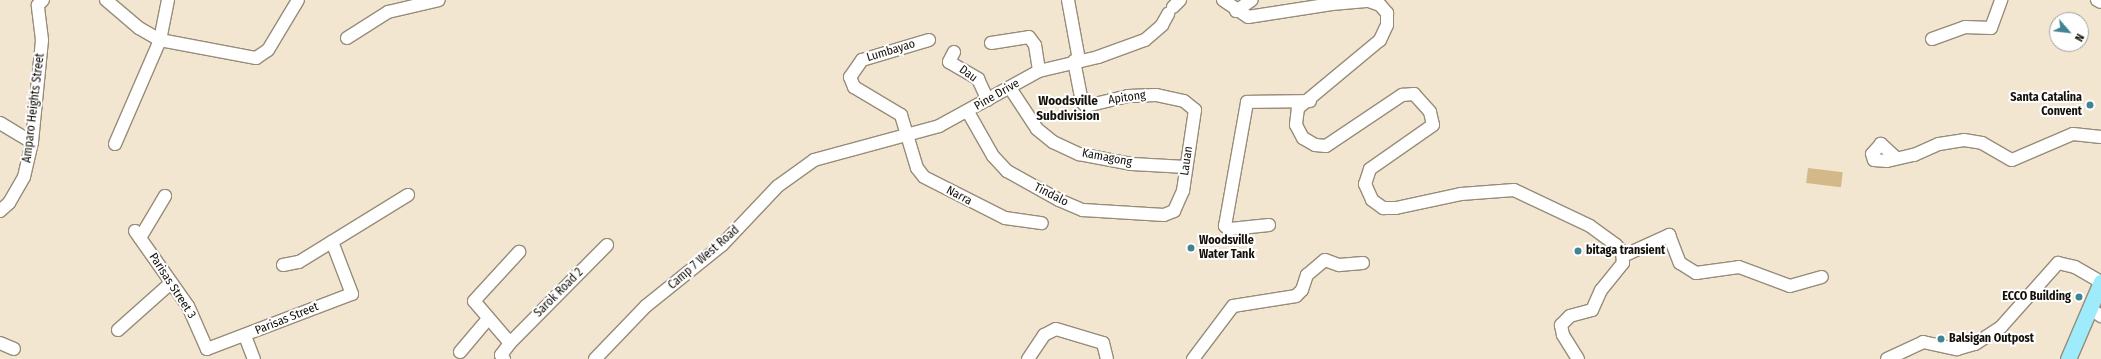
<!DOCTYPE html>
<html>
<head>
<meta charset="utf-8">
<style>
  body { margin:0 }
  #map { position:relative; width:2101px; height:359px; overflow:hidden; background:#f2e6d1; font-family:"Fira Sans Condensed",sans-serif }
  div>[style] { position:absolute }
  .green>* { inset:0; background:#d3b889; transform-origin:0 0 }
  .roads { filter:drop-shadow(1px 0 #978c79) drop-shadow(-1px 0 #978c79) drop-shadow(0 1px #978c79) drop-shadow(0 -1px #978c79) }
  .minor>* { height:12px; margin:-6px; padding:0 6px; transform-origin:6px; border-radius:6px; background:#fff }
  .major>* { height:15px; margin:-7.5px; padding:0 7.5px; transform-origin:7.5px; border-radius:7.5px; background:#9debfb }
  .dots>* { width:11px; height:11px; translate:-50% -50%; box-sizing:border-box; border:2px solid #fff; border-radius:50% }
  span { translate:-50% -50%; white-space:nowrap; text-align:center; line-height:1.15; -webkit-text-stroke:4px #fff; paint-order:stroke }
  .street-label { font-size:12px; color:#15110a }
  .poi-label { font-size:12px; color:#15110a; font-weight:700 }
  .right { translate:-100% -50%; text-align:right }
  .left { translate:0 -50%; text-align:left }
  .neighbourhood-label { font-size:13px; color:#15110a; font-weight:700 }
  .north { position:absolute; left:2049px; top:12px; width:40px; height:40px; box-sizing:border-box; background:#fff; border:1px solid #a1a09d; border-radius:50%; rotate:118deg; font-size:11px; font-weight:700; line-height:16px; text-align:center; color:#15110a }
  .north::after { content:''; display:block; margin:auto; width:14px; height:18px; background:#408392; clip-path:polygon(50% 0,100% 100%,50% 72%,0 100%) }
</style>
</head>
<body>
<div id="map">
  <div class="green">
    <i style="left:1808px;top:168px;width:35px;height:15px;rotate:7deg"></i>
  </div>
  <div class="roads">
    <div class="minor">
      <i style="left:106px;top:0;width:43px;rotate:40.3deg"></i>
      <i style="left:139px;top:28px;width:24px;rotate:30deg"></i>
      <i style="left:160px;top:40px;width:98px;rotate:10.6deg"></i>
      <i style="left:256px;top:58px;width:14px;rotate:-34deg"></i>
      <i style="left:268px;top:50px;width:58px;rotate:-59deg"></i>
      <i style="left:1068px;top:0;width:61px;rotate:79.6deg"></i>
      <i style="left:1223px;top:0;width:30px;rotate:34deg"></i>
      <i style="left:1248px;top:17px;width:85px;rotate:-8.8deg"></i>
      <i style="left:1332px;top:4px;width:37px;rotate:-5deg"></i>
      <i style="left:1369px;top:1px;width:12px;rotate:20deg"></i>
      <i style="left:1380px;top:5px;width:11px;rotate:49deg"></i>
      <i style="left:1387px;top:13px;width:12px;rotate:90deg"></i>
      <i style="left:1387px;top:25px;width:17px;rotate:115deg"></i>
      <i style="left:1380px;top:40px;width:107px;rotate:140.3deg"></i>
      <i style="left:1298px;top:108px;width:17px;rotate:97deg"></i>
      <i style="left:1296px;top:125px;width:15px;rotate:62deg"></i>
      <i style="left:1303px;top:138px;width:14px;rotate:30deg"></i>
      <i style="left:1315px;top:145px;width:11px;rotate:5deg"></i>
      <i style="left:1326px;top:146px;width:92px;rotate:-33.9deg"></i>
      <i style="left:1402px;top:95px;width:12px;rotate:-5deg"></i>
      <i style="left:1414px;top:94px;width:24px;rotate:48deg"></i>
      <i style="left:1430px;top:112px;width:13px;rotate:77deg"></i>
      <i style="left:1433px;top:125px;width:77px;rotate:145.1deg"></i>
      <i style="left:1370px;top:169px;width:16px;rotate:108deg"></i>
      <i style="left:1365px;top:184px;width:17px;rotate:66deg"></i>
      <i style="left:1372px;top:200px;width:14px;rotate:36deg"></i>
      <i style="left:1383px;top:208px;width:13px"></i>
      <i style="left:1396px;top:208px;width:66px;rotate:-12.2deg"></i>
      <i style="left:1461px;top:194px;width:53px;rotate:-4.3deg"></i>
      <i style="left:1514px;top:190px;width:84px;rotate:25.3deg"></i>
      <i style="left:1590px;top:226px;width:32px;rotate:36deg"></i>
      <i style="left:1616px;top:245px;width:9px;rotate:49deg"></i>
      <i style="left:1622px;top:252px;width:11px;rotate:85deg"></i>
      <i style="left:1623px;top:263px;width:35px;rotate:129deg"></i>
      <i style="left:1601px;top:290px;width:22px;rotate:114deg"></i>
      <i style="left:1592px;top:310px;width:23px;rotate:165deg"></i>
      <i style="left:1570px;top:316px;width:13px;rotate:135deg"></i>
      <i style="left:1561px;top:325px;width:10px;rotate:79deg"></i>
      <i style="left:1563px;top:335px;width:28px;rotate:58deg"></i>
      <i style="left:2097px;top:0;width:4px;rotate:27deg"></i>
      <i style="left:1173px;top:7px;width:10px;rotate:-45deg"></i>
      <i style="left:1236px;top:11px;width:19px;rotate:-35deg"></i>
      <i style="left:347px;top:38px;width:49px;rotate:-32.4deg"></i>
      <i style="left:388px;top:12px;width:52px;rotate:-13.2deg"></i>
      <i style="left:1932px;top:39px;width:35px;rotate:-20deg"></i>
      <i style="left:1965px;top:27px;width:26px;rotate:2deg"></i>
      <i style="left:1991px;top:28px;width:30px;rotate:-70deg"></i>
      <i style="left:929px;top:40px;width:70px;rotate:163.4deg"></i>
      <i style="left:862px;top:60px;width:21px;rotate:125deg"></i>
      <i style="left:850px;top:77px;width:11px;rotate:68deg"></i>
      <i style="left:854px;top:87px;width:55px;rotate:30.8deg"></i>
      <i style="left:901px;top:115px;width:55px;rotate:73.2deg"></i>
      <i style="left:917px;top:168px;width:11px;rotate:52deg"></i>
      <i style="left:924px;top:177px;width:91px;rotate:26.8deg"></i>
      <i style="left:1005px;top:218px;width:37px;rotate:8deg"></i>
      <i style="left:991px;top:43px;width:38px;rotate:-9deg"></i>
      <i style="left:1029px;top:37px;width:10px;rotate:53deg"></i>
      <i style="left:1035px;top:45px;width:26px;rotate:81deg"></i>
      <i style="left:954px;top:52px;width:11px;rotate:117deg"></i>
      <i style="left:949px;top:62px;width:34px;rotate:30deg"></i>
      <i style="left:978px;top:79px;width:23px;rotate:65deg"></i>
      <i style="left:1010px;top:88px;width:49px;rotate:56.6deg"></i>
      <i style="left:1037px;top:129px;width:21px;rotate:39deg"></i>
      <i style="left:1053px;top:142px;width:29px;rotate:25deg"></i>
      <i style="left:1079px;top:154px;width:54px;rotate:10.7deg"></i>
      <i style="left:1132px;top:164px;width:54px;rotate:3.2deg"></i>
      <i style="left:968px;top:112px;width:51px;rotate:60.4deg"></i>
      <i style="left:993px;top:156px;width:21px;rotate:47deg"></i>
      <i style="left:1007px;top:171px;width:60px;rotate:29.1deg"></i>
      <i style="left:1059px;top:200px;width:26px;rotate:23deg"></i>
      <i style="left:1083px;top:210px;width:81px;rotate:3.5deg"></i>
      <i style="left:1164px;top:215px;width:11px;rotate:-22deg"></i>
      <i style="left:1174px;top:211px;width:22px;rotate:-66deg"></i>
      <i style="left:1183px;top:191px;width:82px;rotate:-81.6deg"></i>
      <i style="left:1195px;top:110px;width:14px;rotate:-141deg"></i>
      <i style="left:1184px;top:101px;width:29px;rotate:-168deg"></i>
      <i style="left:1156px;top:95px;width:28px;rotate:178deg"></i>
      <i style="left:1128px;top:96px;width:43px;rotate:166.6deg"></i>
      <i style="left:1086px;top:106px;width:6px;rotate:-135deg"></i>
      <i style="left:1082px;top:102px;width:42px;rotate:-101deg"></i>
      <i style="left:0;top:123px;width:37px;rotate:31deg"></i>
      <i style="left:115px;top:144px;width:113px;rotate:-66.6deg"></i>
      <i style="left:160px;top:40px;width:41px;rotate:-78.7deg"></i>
      <i style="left:1896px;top:158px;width:21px;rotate:-137deg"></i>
      <i style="left:1881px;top:144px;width:13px;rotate:132deg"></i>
      <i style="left:1872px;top:154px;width:6px;rotate:72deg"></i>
      <i style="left:1874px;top:160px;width:13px;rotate:4deg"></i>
      <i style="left:1887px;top:161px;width:28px;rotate:-13deg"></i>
      <i style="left:1914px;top:155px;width:27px;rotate:-24deg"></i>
      <i style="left:1939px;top:144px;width:25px;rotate:-9deg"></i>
      <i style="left:1964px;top:140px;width:18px;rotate:9deg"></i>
      <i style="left:1982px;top:143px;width:34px;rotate:30deg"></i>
      <i style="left:2012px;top:160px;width:66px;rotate:-23.1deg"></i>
      <i style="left:2073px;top:134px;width:28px;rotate:6deg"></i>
      <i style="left:0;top:211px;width:12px;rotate:-42deg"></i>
      <i style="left:9px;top:203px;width:30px;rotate:-60deg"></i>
      <i style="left:24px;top:177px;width:36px;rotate:-77deg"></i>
      <i style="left:32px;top:142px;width:102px;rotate:-84.4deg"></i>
      <i style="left:42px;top:40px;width:35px;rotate:-97deg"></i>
      <i style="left:38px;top:5px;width:7px;rotate:-45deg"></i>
      <i style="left:1269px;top:225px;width:39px;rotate:174deg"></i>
      <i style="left:1230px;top:229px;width:6px;rotate:-149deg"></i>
      <i style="left:1225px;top:226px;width:126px;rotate:-79.9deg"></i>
      <i style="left:1247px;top:102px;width:63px;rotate:-0.9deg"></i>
      <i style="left:135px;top:231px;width:92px;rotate:54.8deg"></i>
      <i style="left:188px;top:306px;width:47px;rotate:66.2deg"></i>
      <i style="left:207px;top:349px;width:155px;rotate:-20.8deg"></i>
      <i style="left:352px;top:294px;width:56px;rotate:-111deg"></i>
      <i style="left:140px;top:238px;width:49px;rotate:-59.2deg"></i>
      <i style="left:1623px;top:256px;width:51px;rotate:-24.5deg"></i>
      <i style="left:1669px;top:235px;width:30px;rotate:69deg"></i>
      <i style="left:1680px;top:263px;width:19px;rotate:32deg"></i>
      <i style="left:1696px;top:273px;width:43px;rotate:-7.9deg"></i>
      <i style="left:1739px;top:267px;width:54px;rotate:20.4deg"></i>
      <i style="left:1790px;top:286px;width:33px;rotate:-16deg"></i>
      <i style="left:283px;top:265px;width:16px;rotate:-11deg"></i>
      <i style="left:299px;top:262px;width:128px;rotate:-31.6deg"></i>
      <i style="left:2092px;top:310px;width:11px;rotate:34deg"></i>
      <i style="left:118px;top:330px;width:71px;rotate:-41.6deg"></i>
      <i style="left:245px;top:336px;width:25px;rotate:69deg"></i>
      <i style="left:0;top:343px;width:15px;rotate:23deg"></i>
      <i style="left:510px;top:343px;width:55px;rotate:-130.6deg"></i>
      <i style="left:474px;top:301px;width:67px;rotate:-47.4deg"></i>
      <i style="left:460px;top:352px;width:43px;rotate:-49.7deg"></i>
      <i style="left:504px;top:359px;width:5px;rotate:-127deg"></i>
      <i style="left:501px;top:355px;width:15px;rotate:-53deg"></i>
      <i style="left:510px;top:343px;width:138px;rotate:-45.3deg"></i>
      <i style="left:595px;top:359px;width:74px;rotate:-46.1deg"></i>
      <i style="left:646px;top:306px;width:97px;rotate:-38.8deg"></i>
      <i style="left:722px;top:245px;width:81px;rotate:-46.5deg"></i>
      <i style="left:778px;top:186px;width:44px;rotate:-35.8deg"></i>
      <i style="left:814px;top:160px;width:130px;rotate:-15.2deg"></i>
      <i style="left:939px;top:126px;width:114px;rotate:-28.8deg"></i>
      <i style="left:1039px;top:71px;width:61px;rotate:-13.3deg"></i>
      <i style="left:1098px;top:57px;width:50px;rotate:-19.9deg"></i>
      <i style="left:1145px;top:40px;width:23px;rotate:-41deg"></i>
      <i style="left:1162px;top:25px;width:13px;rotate:-61deg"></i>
      <i style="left:1028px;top:359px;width:29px;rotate:-56deg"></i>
      <i style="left:1044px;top:335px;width:13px;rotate:-27deg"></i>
      <i style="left:1056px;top:329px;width:49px;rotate:16.6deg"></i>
      <i style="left:1103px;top:343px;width:16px;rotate:76deg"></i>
      <i style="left:1193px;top:359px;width:66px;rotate:-53deg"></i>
      <i style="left:1233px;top:306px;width:64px;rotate:-9deg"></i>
      <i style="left:1296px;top:296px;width:8px;rotate:-45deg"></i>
      <i style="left:1302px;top:290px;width:16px;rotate:-72deg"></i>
      <i style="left:1307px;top:275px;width:23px;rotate:-40deg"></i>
      <i style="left:1325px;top:260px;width:15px;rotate:20deg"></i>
      <i style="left:1339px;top:265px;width:24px;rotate:-5deg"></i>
      <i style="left:1887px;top:359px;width:40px;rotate:-25deg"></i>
      <i style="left:1923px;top:342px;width:35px;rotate:12deg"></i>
      <i style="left:1957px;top:349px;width:19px;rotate:-16deg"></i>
      <i style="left:1975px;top:344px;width:31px;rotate:-33deg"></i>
      <i style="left:2001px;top:327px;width:86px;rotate:-48.3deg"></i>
      <i style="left:2058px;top:263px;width:17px;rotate:13deg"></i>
      <i style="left:2075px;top:267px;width:30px;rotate:30deg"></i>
    </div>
    <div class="major">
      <i style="left:2068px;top:359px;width:84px;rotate:-66.8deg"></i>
    </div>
  </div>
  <div class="dots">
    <i style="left:2090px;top:105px;background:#408392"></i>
    <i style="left:1191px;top:248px;background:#408392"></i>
    <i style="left:1578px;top:251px;background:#408392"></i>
    <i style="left:2079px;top:297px;background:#408392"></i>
    <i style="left:1941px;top:339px;background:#408392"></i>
  </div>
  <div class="street-label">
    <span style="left:891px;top:51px;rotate:-17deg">Lumbayao</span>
    <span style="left:968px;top:74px;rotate:36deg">Dau</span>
    <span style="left:997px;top:95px;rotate:-30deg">Pine Drive</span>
    <span style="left:1127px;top:98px;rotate:-8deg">Apitong</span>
    <span style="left:34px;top:108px;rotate:-83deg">Amparo Heights Street</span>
    <span style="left:1107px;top:158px;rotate:11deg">Kamagong</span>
    <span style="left:1187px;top:161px;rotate:-82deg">Lauan</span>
    <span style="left:1051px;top:195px;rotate:27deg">Tindalo</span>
    <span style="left:959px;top:196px;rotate:28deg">Narra</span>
    <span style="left:704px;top:258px;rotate:-41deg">Camp 7 West Road</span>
    <span style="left:172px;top:286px;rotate:57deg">Parisas Street 3</span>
    <span style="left:559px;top:293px;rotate:-45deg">Sarok Road 2</span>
    <span style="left:287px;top:319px;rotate:-22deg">Parisas Street</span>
  </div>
  <div class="poi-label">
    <span class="right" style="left:2082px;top:105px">Santa Catalina<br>Convent</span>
    <span class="left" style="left:1199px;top:248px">Woodsville<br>Water Tank</span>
    <span class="left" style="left:1586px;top:251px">bitaga transient</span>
    <span class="right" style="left:2071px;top:297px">ECCO Building</span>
    <span class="left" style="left:1949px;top:339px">Balsigan Outpost</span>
  </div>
  <div class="neighbourhood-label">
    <span style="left:1068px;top:109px">Woodsville<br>Subdivision</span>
  </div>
  <div class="north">N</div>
</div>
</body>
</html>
